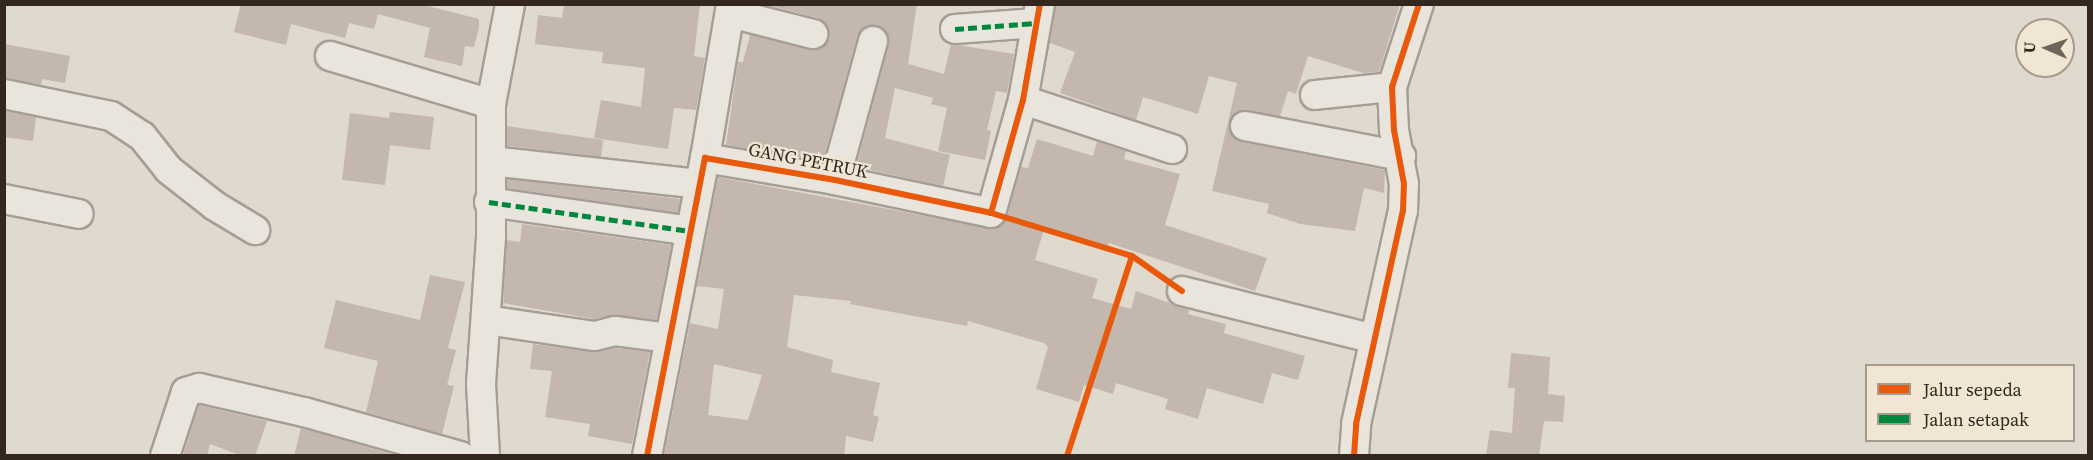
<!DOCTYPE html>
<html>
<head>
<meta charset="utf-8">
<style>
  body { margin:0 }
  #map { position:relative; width:2093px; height:460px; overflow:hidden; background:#e0d9cd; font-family:"Source Serif 4",serif }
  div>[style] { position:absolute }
  .building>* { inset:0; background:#c3b7ae }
  .roads { filter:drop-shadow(2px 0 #a59e96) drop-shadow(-2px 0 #a59e96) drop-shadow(0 2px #a59e96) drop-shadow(0 -2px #a59e96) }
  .minor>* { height:28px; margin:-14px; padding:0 14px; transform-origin:14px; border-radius:14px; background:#e9e5dd }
  .quiet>* { height:4.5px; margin-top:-2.25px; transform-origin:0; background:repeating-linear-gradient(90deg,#00873e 0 9px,transparent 0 13.5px) }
  .cycleway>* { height:6px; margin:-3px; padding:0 3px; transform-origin:3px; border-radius:3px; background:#e8590c }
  span { translate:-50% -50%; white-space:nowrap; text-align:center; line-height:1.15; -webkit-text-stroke:4.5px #f1e6d3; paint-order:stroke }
  .street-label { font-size:18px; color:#33271f }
  .frame { position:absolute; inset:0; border:6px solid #33271f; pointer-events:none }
  .legend { position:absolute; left:1865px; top:364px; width:210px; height:78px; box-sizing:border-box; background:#f1e6d3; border:2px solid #a59a8b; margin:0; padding:8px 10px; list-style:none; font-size:18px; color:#33271f }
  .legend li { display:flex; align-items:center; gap:12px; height:30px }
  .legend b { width:30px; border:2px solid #a59a8b }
  .north { position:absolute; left:2015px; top:18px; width:60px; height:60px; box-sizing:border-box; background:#f1e6d3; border:2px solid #a59a8b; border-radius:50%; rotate:272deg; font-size:16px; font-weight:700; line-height:24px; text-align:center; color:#33271f }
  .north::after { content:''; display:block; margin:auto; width:21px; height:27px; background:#70655c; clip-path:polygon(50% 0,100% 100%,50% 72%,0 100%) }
</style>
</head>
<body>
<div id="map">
  <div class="building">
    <i style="clip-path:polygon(241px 4px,420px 4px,479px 19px,479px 27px,474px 47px,465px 46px,462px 66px,424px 57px,430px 28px,378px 14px,374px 29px,349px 23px,345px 38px,291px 24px,286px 45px,234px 32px)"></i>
    <i style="clip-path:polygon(564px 4px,700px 4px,694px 56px,705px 58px,696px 110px,674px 108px,668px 149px,594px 138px,601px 100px,641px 107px,645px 68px,602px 63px,603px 52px,535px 44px,538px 15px,562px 18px)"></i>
    <i style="clip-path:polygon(764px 4px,917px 4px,908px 64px,944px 74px,951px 44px,1014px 54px,1007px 93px,996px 91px,987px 130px,991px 131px,985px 160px,938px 151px,947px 108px,931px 104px,933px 98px,895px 88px,885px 138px,950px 155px,943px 186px,856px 167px,889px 45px,885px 30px,877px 25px,862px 29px,857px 37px,823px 161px,726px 145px,738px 62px,743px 62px,750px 35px,810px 50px,824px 46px,829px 39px,829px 29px,818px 18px)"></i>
    <i style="clip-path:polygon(1056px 4px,1400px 4px,1379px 72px,1363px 73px,1308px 56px,1296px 94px,1288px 91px,1280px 116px,1240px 110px,1229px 123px,1234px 138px,1242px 142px,1385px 170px,1384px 193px,1364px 188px,1355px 231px,1300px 224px,1267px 213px,1269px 204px,1212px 191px,1237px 83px,1209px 76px,1198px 114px,1143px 97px,1136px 120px,1060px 93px,1075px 52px,1050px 43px)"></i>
    <i style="clip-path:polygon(4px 44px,70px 56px,65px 83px,42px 79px,41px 85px,4px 78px)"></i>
    <i style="clip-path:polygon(4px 111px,36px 117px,33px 141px,4px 137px)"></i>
    <i style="clip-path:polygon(390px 112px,434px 117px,430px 150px,390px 145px,385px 185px,342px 180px,350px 113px,389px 118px)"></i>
    <i style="clip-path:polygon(507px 126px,603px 140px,601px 157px,507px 146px)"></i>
    <i style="clip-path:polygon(evenodd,1037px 139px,1093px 156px,1097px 142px,1126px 151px,1124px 159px,1180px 174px,1165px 225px,1267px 258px,1255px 291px,1109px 243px,1108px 246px,1044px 229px,1035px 260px,1098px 279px,1092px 298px,1131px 309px,1136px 291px,1189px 310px,1188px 314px,1226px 324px,1224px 333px,1305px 356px,1298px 380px,1272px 373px,1263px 404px,1207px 388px,1198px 419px,1165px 409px,1168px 399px,1116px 383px,1113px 394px,1084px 385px,1079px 402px,1036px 389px,1048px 347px,1044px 343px,968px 321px,967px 326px,850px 304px,851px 301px,794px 295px,787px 347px,833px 360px,831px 372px,880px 383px,873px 415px,879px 417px,873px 442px,846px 436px,844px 456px,664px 456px,690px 323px,718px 329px,724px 289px,697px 286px,718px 177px,995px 229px,1007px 218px,1021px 167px,1028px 168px,1037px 139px,714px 364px,762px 375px,748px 420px,708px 415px,714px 364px)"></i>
    <i style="clip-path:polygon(507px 179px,680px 199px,678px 213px,507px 188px)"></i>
    <i style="clip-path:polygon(522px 224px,671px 245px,657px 320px,617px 315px,594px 319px,503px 303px,507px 240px,520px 242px)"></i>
    <i style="clip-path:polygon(430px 275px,465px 282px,448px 348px,456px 350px,447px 385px,454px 386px,442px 434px,366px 412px,378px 361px,324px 348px,336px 300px,420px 320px)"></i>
    <i style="clip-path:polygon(533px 344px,593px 352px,616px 348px,650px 352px,632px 444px,588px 436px,590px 424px,545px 417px,552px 371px,530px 369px)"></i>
    <i style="clip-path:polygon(1511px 353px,1550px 357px,1548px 394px,1565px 396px,1563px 422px,1544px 421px,1539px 456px,1486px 456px,1490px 430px,1512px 433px,1515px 388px,1508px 388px)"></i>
    <i style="clip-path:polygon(199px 405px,267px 421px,255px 456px,242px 456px,210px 444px,207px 456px,183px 456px)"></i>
    <i style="clip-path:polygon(301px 428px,398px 456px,294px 456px)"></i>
  </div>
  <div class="roads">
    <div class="minor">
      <i style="left:730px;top:13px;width:86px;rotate:14.2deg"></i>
      <i style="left:955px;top:29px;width:81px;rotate:-4.2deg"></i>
      <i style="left:330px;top:56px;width:168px;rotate:16.6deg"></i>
      <i style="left:4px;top:94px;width:109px;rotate:11.6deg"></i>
      <i style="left:111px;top:116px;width:37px;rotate:33deg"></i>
      <i style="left:142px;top:136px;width:43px;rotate:51.5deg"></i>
      <i style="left:169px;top:170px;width:58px;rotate:38deg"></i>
      <i style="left:215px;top:206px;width:47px;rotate:31deg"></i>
      <i style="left:1315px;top:95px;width:77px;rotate:-5.9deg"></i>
      <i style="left:1023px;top:100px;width:157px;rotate:18.2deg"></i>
      <i style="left:1245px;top:126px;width:159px;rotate:10.9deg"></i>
      <i style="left:705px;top:158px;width:156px;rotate:-80.4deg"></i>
      <i style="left:491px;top:161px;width:209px;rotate:6.3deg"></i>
      <i style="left:835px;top:180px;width:144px;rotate:-74.7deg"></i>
      <i style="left:4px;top:199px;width:76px;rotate:11.3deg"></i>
      <i style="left:489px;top:202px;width:203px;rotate:8.2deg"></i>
      <i style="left:1182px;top:291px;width:198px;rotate:14deg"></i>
      <i style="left:486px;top:320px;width:110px;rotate:8.4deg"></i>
      <i style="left:595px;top:336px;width:21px;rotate:-14deg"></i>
      <i style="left:615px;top:331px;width:53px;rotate:7.5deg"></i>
      <i style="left:165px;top:456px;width:67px;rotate:-71.8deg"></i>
      <i style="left:186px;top:392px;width:14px;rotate:-17deg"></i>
      <i style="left:199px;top:388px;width:108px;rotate:12.9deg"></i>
      <i style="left:304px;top:412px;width:163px;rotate:15.7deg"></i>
      <i style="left:485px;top:456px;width:72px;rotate:-93.2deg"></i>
      <i style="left:481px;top:384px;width:148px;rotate:-86.1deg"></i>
      <i style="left:491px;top:236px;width:132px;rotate:-90deg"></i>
      <i style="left:491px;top:104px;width:102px;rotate:-79.2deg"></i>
      <i style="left:647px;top:456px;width:304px;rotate:-79deg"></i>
      <i style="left:705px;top:158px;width:132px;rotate:9.6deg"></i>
      <i style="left:835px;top:180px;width:159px;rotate:11.9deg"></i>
      <i style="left:991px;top:213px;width:117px;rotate:-74.2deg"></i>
      <i style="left:1023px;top:100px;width:97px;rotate:-80deg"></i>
      <i style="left:1354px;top:456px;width:32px;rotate:-86deg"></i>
      <i style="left:1356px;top:424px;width:218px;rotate:-77.6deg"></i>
      <i style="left:1403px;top:211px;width:27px;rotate:-88deg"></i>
      <i style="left:1404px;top:184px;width:55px;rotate:-100.5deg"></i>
      <i style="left:1394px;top:130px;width:43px;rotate:-92.7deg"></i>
      <i style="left:1392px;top:87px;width:87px;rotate:-72deg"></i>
    </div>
  </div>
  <div class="quiet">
    <i style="left:955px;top:29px;width:81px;rotate:-4.2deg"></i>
    <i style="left:489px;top:202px;width:203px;rotate:8.2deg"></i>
  </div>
  <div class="cycleway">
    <i style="left:991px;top:213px;width:147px;rotate:17deg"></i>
    <i style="left:1132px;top:256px;width:61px;rotate:35deg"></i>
    <i style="left:647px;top:456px;width:304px;rotate:-79deg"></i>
    <i style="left:705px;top:158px;width:132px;rotate:9.6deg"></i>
    <i style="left:835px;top:180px;width:159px;rotate:11.9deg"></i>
    <i style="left:991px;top:213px;width:117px;rotate:-74.2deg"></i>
    <i style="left:1023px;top:100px;width:97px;rotate:-80deg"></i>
    <i style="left:1067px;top:456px;width:210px;rotate:-72deg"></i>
    <i style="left:1354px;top:456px;width:32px;rotate:-86deg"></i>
    <i style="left:1356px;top:424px;width:218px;rotate:-77.6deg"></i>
    <i style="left:1403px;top:211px;width:27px;rotate:-88deg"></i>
    <i style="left:1404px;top:184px;width:55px;rotate:-100.5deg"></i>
    <i style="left:1394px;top:130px;width:43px;rotate:-92.7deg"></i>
    <i style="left:1392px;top:87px;width:87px;rotate:-72deg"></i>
  </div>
  <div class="street-label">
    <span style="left:808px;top:161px;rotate:11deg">GANG PETRUK</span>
  </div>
  <div class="frame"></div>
  <ul class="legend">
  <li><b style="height:8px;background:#e8590c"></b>Jalur sepeda</li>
  <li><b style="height:8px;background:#00873e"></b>Jalan setapak</li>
  </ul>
  <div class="north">U</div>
</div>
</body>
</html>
